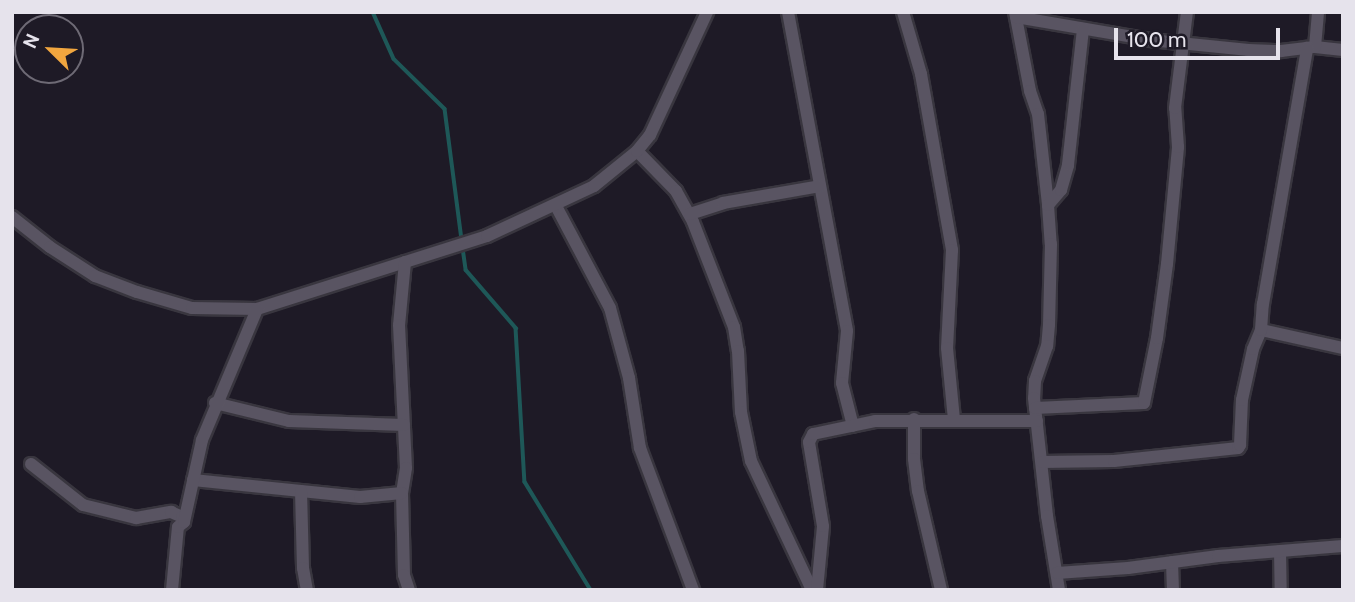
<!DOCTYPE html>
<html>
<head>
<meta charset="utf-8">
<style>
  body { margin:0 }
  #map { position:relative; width:1355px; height:602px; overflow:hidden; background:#1e1a26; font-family:Cabin,sans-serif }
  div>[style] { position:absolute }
  .stream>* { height:3.5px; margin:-1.75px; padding:0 1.75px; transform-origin:1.75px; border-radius:1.75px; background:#1e5858 }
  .roads { filter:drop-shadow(2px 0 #39363f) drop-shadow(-2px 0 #39363f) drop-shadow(0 2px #39363f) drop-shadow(0 -2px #39363f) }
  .minor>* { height:12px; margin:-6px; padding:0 6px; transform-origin:6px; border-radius:6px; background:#595462 }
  span { translate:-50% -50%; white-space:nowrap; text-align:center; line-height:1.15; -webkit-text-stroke:6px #1e1a26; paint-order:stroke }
  .frame { position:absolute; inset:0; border:14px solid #e6e3ec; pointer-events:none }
  .north { position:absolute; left:14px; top:14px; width:70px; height:70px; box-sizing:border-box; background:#1e1a26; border:2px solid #6e6a75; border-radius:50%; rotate:294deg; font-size:19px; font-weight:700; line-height:28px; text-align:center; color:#e6e3ec }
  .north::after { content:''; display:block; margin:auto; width:24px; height:32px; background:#f1a63f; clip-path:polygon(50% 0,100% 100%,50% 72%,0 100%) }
  .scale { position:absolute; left:1114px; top:28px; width:166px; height:32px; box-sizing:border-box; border:4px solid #e6e3ec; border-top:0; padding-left:9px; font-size:21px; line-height:24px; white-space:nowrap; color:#e6e3ec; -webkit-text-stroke:5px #1e1a26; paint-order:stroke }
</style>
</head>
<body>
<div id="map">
  <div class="stream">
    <i style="left:373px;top:12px;width:51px;rotate:65.9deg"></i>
    <i style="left:394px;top:59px;width:71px;rotate:44.4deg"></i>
    <i style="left:445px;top:109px;width:132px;rotate:82.6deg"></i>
    <i style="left:463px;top:248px;width:22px;rotate:82deg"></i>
    <i style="left:466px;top:270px;width:77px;rotate:49.2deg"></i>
    <i style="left:516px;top:328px;width:154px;rotate:86.7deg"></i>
    <i style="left:525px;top:482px;width:127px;rotate:58.6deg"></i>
  </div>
  <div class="roads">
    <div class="minor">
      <i style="left:788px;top:12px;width:324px;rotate:79.5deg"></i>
      <i style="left:847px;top:331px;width:52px;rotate:95.5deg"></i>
      <i style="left:842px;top:383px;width:44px;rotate:75.7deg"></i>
      <i style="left:903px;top:12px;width:65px;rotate:73.8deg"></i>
      <i style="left:921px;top:74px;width:179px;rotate:80deg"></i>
      <i style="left:952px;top:250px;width:98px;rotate:92.9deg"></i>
      <i style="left:947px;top:348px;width:72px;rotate:84.4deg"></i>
      <i style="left:1015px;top:12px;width:80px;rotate:79.2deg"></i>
      <i style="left:1030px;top:91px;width:24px;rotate:71deg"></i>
      <i style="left:1038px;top:114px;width:92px;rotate:83.7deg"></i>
      <i style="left:1048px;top:205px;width:39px;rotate:86deg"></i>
      <i style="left:1051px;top:244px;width:81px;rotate:91.4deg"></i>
      <i style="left:1049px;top:325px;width:21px;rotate:95deg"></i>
      <i style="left:1047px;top:346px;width:37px;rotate:109deg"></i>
      <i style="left:1035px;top:381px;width:17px;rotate:93deg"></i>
      <i style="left:1034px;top:398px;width:119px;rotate:83.7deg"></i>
      <i style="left:1047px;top:516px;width:75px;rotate:80.8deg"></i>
      <i style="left:1016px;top:17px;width:136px;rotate:9.7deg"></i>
      <i style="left:1150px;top:40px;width:99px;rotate:5.8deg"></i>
      <i style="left:1248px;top:50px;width:33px;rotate:2deg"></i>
      <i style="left:1281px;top:51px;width:34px;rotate:-7deg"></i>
      <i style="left:1315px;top:47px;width:28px;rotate:6deg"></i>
      <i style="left:1315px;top:47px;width:35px;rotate:-85deg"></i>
      <i style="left:637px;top:151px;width:56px;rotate:45.7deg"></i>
      <i style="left:676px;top:191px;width:35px;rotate:61deg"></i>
      <i style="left:693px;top:222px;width:113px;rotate:68.7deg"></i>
      <i style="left:734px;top:327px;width:24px;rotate:81deg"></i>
      <i style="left:738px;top:351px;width:61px;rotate:87.2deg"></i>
      <i style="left:741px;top:412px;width:50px;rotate:78.5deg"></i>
      <i style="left:751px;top:461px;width:143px;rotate:64.7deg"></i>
      <i style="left:1048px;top:205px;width:20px;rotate:-49deg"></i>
      <i style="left:1061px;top:190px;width:26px;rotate:-74deg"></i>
      <i style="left:1068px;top:165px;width:137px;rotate:-83.7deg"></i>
      <i style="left:556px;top:206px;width:115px;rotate:62.1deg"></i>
      <i style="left:610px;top:308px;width:73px;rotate:74.8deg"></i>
      <i style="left:629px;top:378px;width:71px;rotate:81.1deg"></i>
      <i style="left:640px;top:448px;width:152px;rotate:69.5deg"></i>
      <i style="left:690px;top:214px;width:35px;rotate:-18deg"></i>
      <i style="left:723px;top:203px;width:98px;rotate:-9.9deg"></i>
      <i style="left:12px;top:217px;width:48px;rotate:38.3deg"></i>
      <i style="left:50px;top:247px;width:54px;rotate:32.8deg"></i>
      <i style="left:95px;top:276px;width:45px;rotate:20.9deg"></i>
      <i style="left:137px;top:292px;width:57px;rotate:16.2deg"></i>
      <i style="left:192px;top:308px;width:65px;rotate:0.9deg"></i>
      <i style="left:257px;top:309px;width:241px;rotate:-17.6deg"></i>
      <i style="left:487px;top:236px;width:118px;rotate:-25deg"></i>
      <i style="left:594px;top:186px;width:55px;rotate:-39.1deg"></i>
      <i style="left:637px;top:151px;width:21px;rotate:-51deg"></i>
      <i style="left:650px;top:135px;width:136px;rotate:-65.1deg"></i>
      <i style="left:405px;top:262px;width:63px;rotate:95.4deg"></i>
      <i style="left:399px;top:325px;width:143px;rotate:87.2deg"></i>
      <i style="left:406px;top:468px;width:25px;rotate:99deg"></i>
      <i style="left:402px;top:493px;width:82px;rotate:88.6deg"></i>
      <i style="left:404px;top:575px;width:16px;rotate:72deg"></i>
      <i style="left:1261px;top:330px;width:84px;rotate:12.4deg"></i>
      <i style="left:215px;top:403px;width:76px;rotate:13.7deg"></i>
      <i style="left:289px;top:421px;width:115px;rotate:2deg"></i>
      <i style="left:1035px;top:408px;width:109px;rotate:-2.6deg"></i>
      <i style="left:1144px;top:403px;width:66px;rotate:-78.7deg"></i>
      <i style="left:1157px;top:338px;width:75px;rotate:-82.3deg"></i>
      <i style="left:1167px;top:264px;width:118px;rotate:-84.6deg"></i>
      <i style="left:1178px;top:147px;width:39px;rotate:-94deg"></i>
      <i style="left:1175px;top:108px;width:97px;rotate:-82.9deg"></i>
      <i style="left:914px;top:419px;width:40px;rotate:90deg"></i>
      <i style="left:914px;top:459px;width:32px;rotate:83deg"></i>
      <i style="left:918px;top:491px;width:102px;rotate:76.9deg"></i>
      <i style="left:1042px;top:462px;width:72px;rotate:-0.8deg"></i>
      <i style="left:1114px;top:461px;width:125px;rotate:-6deg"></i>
      <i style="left:1238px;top:448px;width:4px;rotate:-56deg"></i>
      <i style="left:1240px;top:445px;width:45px;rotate:-87.5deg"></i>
      <i style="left:1242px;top:400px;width:52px;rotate:-77.8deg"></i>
      <i style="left:1253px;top:349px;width:21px;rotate:-67deg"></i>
      <i style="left:1261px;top:330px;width:26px;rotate:-86deg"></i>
      <i style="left:1263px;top:304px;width:260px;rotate:-80.2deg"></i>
      <i style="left:31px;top:464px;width:66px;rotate:38.3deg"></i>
      <i style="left:83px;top:505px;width:55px;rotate:13.8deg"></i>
      <i style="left:136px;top:518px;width:36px;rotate:-10deg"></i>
      <i style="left:171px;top:512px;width:12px;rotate:24deg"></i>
      <i style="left:182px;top:517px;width:5px;rotate:68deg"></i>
      <i style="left:193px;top:480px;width:168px;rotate:5.8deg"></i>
      <i style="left:360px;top:497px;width:42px;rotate:-5.4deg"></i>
      <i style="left:301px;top:491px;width:77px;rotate:88.5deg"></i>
      <i style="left:303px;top:568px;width:22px;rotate:80deg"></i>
      <i style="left:1280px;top:551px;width:39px;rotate:89deg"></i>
      <i style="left:1172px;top:562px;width:28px;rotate:88deg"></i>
      <i style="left:1057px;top:573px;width:71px;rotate:-4deg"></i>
      <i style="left:1128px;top:568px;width:91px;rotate:-7.6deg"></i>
      <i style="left:1218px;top:556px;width:125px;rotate:-4.6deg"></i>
      <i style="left:172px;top:590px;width:63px;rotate:-84.6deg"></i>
      <i style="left:178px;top:527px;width:8px;rotate:-40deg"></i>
      <i style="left:184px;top:522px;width:84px;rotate:-77.6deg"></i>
      <i style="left:202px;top:440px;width:142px;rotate:-67.2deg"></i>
      <i style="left:817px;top:590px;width:64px;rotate:-84.6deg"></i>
      <i style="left:823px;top:526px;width:85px;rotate:-99.5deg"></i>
      <i style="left:809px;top:442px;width:9px;rotate:-63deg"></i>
      <i style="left:813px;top:434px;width:63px;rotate:-11.8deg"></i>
      <i style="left:875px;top:421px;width:162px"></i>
    </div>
  </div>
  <div class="frame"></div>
  <div class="north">N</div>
  <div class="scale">100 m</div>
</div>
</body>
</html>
